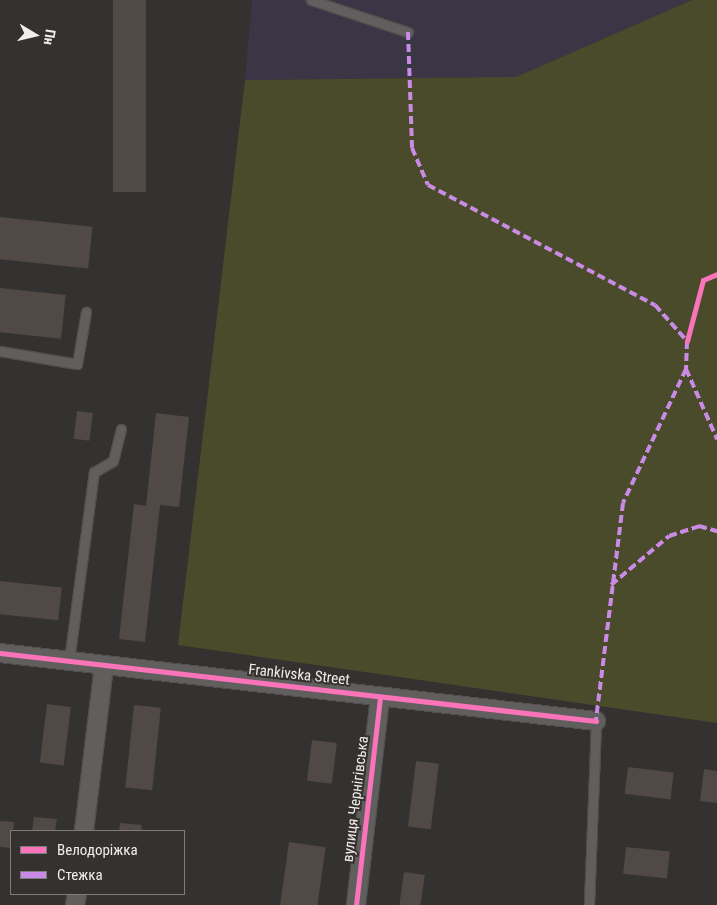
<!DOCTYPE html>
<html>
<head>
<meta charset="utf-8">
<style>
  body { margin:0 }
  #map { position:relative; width:717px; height:905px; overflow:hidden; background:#343230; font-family:"Roboto Condensed",sans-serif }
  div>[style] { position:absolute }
  .industrial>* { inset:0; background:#3b3645 }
  .green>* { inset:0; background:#4a4b2b }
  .building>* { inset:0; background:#504945; transform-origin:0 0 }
  .roads { filter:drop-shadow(1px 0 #51504f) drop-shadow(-1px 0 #51504f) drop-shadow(0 1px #51504f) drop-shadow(0 -1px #51504f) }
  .lane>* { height:9px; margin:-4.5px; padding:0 4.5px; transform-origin:4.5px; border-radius:4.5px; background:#605f5e }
  .street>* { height:18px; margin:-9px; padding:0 9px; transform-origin:9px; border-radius:9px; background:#605f5e }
  .quiet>* { height:4px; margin-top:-2px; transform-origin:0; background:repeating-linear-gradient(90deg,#ca8be6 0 8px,transparent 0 12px) }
  .cycleway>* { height:5px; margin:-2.5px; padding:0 2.5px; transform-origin:2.5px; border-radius:2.5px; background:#fb73b8 }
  span { translate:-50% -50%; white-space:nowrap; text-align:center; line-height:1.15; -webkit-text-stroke:4px #35312f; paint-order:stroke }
  .street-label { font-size:15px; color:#f0edec }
  .legend { position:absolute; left:10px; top:830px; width:175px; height:65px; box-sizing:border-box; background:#35312f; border:1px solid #807c7b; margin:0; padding:6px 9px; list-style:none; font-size:15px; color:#f0edec }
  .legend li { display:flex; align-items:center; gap:10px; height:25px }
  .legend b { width:25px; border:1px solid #807c7b }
  .north { position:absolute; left:10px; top:10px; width:50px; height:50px; -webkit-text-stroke:4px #35312f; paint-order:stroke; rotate:99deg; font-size:14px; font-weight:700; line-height:20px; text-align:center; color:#f0edec }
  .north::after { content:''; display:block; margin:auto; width:18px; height:22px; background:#f0edec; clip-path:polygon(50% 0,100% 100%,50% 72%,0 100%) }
</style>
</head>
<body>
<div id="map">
  <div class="industrial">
    <i style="clip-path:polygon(252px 0,692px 0,516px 77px,245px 80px)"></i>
  </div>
  <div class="green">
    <i style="clip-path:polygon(692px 0,717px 0,717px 723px,178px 645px,245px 80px,516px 77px)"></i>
  </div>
  <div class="building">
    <i style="left:113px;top:0;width:33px;height:192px"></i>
    <i style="left:0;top:217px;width:93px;height:42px;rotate:6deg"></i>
    <i style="left:0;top:288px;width:66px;height:44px;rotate:6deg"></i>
    <i style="left:77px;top:411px;width:16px;height:28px;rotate:7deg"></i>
    <i style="clip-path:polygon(156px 413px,189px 417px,179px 507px,160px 505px,145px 642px,119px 639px,134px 504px,146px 506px)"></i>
    <i style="left:0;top:581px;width:62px;height:33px;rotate:6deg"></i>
    <i style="left:47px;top:704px;width:24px;height:59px;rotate:7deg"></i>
    <i style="left:134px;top:705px;width:27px;height:83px;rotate:6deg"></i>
    <i style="left:312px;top:740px;width:25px;height:41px;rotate:7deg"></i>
    <i style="left:416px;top:761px;width:23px;height:66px;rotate:7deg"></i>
    <i style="left:628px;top:767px;width:46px;height:27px;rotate:7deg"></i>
    <i style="clip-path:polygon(704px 769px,717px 771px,717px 803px,700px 801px)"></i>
    <i style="clip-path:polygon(34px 817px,57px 819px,55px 831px,32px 831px)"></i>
    <i style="clip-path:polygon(0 821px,14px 822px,11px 848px,0 847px)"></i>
    <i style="clip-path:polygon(120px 823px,142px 825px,141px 831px,119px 831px)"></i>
    <i style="left:289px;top:842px;width:37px;height:64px;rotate:8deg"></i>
    <i style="left:626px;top:847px;width:44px;height:27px;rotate:6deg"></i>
    <i style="left:404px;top:872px;width:21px;height:33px;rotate:8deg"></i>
  </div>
  <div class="roads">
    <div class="lane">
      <i style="left:311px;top:0;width:102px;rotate:18.3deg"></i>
      <i style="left:0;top:351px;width:78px;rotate:9.6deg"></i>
      <i style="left:77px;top:364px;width:53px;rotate:-80.2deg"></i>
      <i style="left:69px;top:661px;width:191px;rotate:-82.5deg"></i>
      <i style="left:94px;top:472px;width:22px;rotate:-30deg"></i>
      <i style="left:113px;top:461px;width:33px;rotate:-76deg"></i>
      <i style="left:589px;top:905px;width:184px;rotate:-87.8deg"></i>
    </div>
    <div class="street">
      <i style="left:0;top:653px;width:600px;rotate:6.51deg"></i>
      <i style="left:84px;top:831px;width:167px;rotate:-83.1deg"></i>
      <i style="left:75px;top:905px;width:11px;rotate:-80deg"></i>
      <i style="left:356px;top:905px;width:210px;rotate:-83.4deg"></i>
    </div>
  </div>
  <div class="quiet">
    <i style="left:408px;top:32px;width:116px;rotate:88deg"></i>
    <i style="left:412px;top:148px;width:40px;rotate:66.6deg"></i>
    <i style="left:428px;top:185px;width:257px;rotate:27.9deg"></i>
    <i style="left:655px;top:305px;width:48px;rotate:48.4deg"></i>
    <i style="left:687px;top:341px;width:28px;rotate:92deg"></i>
    <i style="left:686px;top:369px;width:148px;rotate:115.2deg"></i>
    <i style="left:623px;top:503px;width:220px;rotate:97.1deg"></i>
    <i style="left:686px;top:369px;width:77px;rotate:66.1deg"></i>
    <i style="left:611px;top:585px;width:76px;rotate:-40.2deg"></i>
    <i style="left:669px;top:536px;width:32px;rotate:-18deg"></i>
    <i style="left:699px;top:526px;width:19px;rotate:16deg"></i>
  </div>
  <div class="cycleway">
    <i style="left:687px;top:341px;width:63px;rotate:-75.3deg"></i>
    <i style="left:703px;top:280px;width:15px;rotate:-23deg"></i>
    <i style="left:0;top:653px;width:600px;rotate:6.51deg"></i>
    <i style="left:356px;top:905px;width:210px;rotate:-83.4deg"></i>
  </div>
  <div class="street-label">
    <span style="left:299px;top:675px;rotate:6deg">Frankivska Street</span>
    <span style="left:356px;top:799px;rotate:-83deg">вулиця Чернігівська</span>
  </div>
  <ul class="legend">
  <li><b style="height:6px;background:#fb73b8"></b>Велодоріжка</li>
  <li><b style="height:6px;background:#ca8be6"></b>Стежка</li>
  </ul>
  <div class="north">Пн</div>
</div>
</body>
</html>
